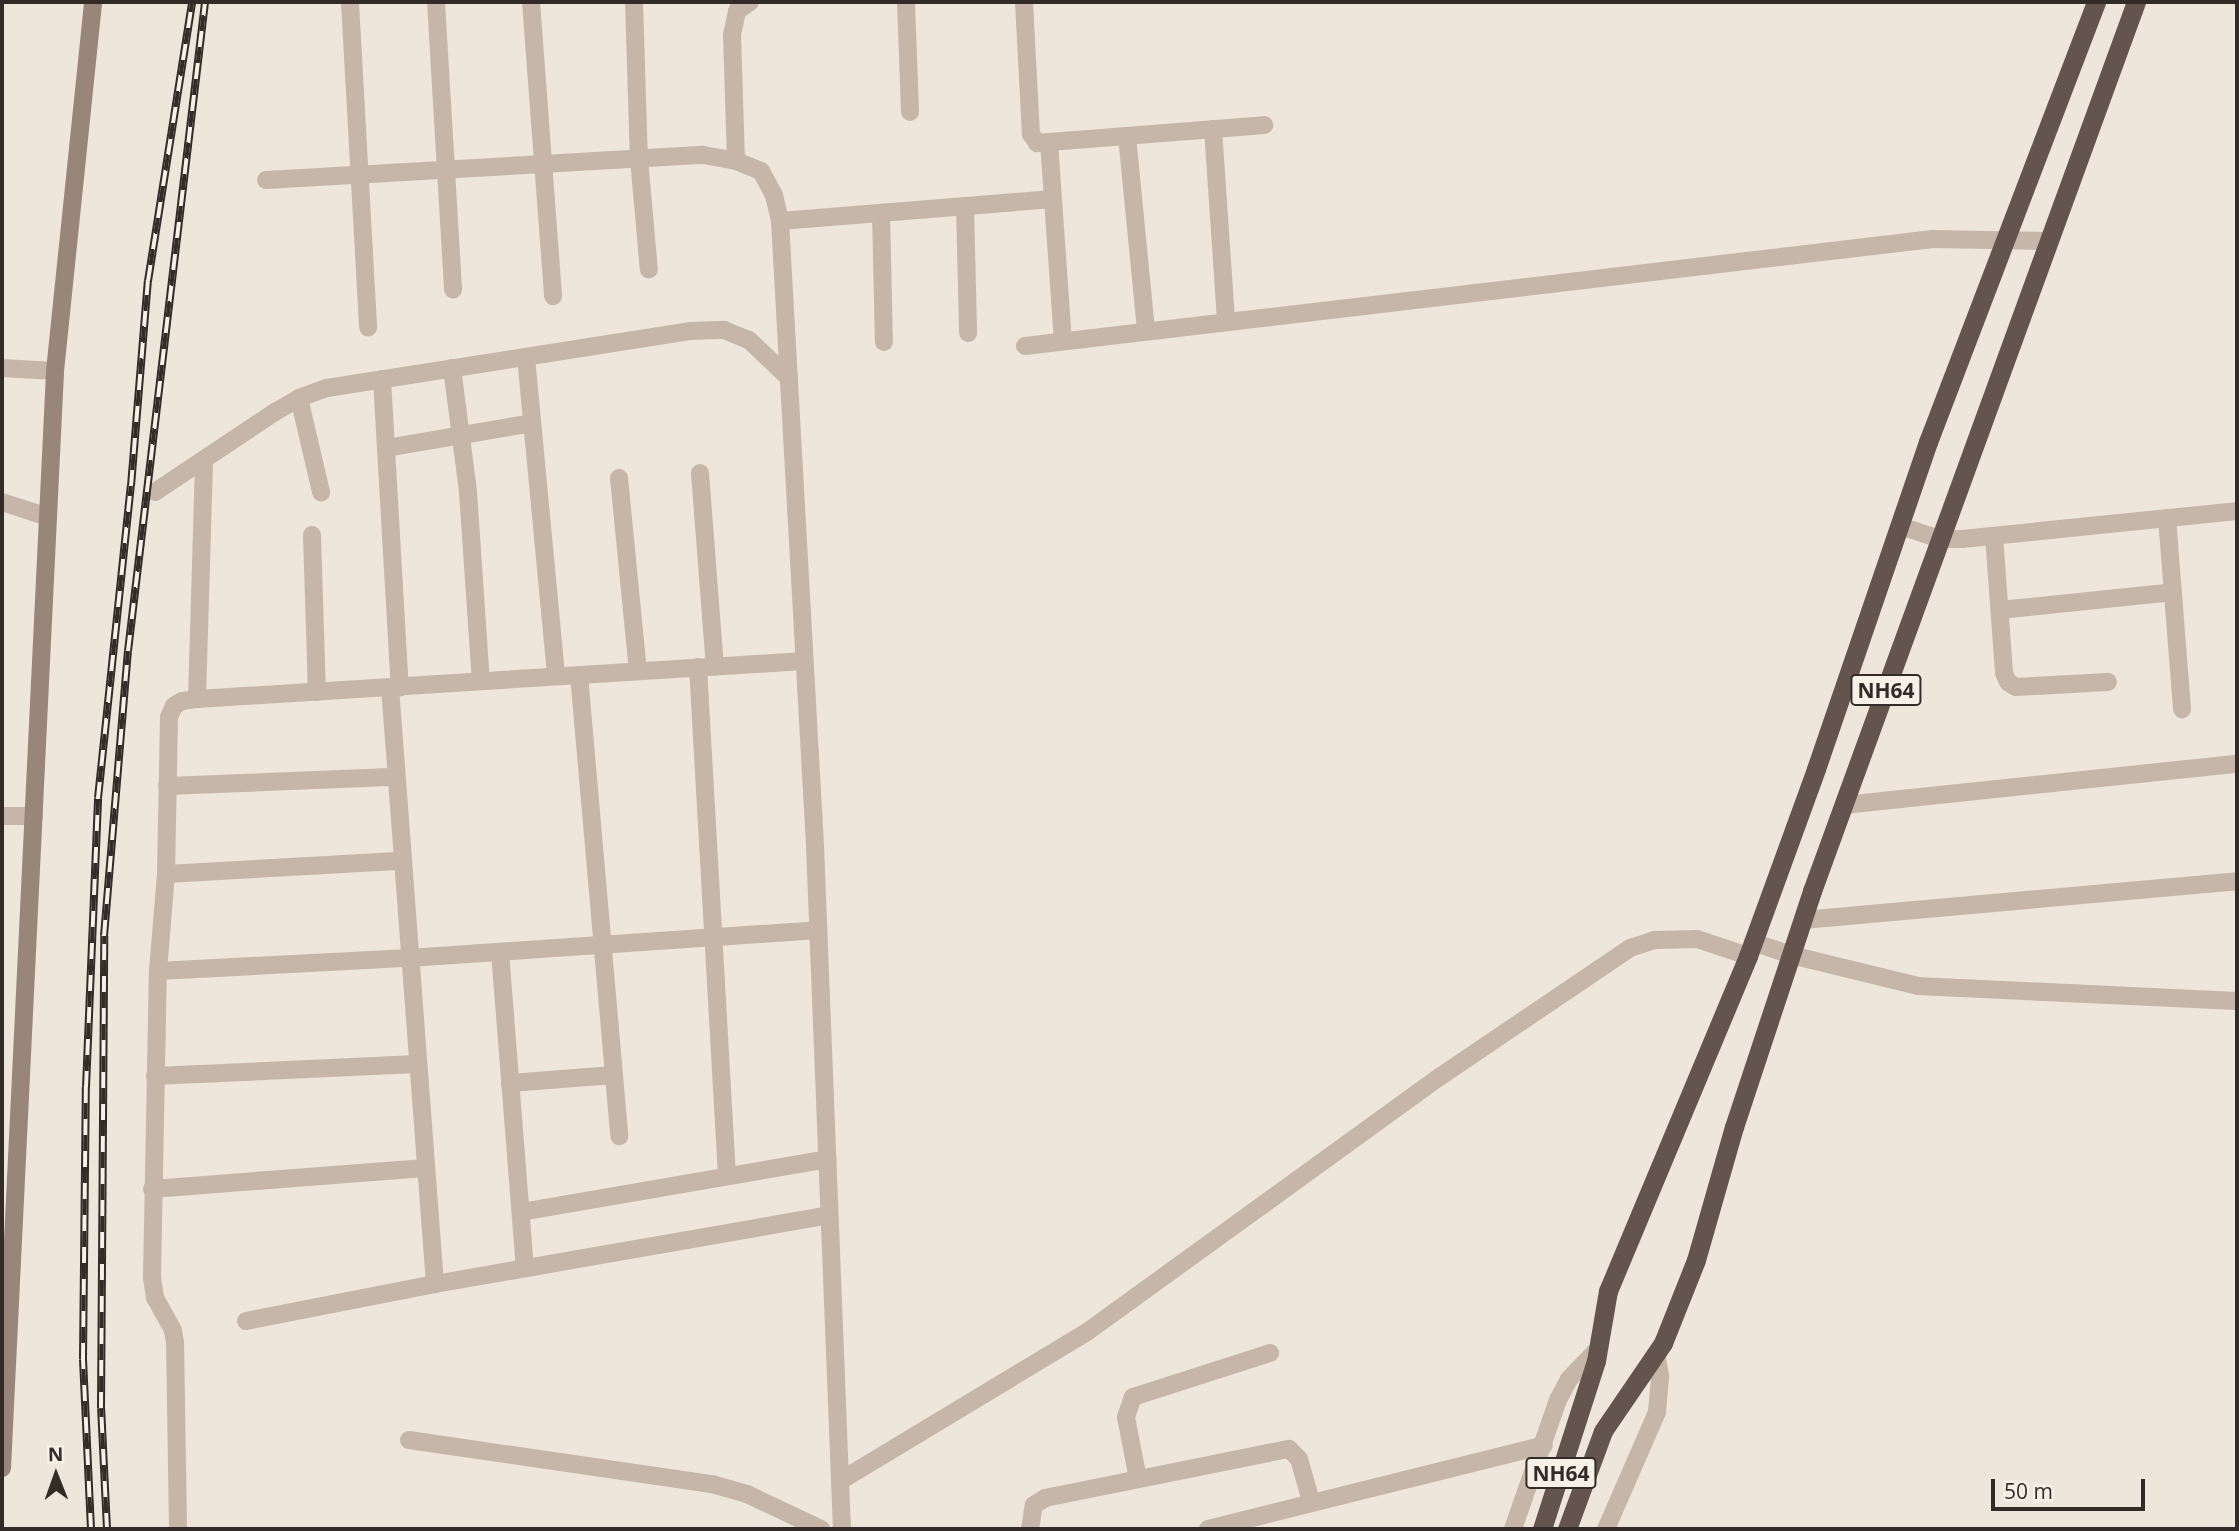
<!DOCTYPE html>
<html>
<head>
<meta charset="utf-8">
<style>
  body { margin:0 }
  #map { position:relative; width:2239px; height:1531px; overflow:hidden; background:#eee6db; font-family:"Open Sans",sans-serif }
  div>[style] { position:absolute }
  .minor>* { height:18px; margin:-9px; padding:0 9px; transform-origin:9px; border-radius:9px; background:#c5b6a9 }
  .tertiary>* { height:18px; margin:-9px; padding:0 9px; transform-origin:9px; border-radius:9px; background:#c5b6a9 }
  .secondary>* { height:18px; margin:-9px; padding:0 9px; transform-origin:9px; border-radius:9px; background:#98867b }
  .trunk>* { height:19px; margin:-9.5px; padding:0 9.5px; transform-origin:9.5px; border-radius:9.5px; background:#63544e }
  .rail>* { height:8px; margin-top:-4px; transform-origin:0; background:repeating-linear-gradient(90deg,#f7f0e7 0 16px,#332b28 0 32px); box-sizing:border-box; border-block:2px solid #332b28 }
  span { translate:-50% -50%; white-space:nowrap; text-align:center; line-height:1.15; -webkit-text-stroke:5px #f7f0e7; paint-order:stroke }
  .shield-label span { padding:2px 5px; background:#f7f0e7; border:2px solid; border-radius:5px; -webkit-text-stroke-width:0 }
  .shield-label { font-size:21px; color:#332b28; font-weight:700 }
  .frame { position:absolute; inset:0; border:4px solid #332b28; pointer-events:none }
  .north { position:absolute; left:21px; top:1440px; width:70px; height:70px; -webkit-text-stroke:5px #f7f0e7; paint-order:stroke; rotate:359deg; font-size:19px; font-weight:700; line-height:28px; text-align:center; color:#332b28 }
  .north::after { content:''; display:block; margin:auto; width:24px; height:32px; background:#332b28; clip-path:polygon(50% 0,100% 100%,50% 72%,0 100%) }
  .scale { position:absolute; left:1991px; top:1479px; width:154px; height:32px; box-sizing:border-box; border:4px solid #332b28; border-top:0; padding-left:9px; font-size:21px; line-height:24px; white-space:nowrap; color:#332b28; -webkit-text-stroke:5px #f7f0e7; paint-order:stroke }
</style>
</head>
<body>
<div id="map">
  <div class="minor">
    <i style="left:436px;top:2px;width:288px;rotate:86.6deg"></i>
    <i style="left:531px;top:2px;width:295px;rotate:85.7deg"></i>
    <i style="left:634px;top:2px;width:157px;rotate:88.2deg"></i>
    <i style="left:639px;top:159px;width:111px;rotate:84.9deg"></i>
    <i style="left:906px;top:2px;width:110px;rotate:87.9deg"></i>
    <i style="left:1024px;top:2px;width:132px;rotate:87deg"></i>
    <i style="left:1031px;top:134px;width:11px;rotate:56deg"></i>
    <i style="left:1037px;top:143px;width:228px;rotate:-4.5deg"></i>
    <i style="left:350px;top:3px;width:325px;rotate:86.8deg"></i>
    <i style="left:1213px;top:129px;width:193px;rotate:86.1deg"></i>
    <i style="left:1127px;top:136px;width:196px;rotate:84.4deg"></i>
    <i style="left:1049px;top:142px;width:199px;rotate:86deg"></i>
    <i style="left:736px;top:161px;width:126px;rotate:-91.8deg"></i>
    <i style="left:732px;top:35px;width:25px;rotate:-78deg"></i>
    <i style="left:737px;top:11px;width:16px;rotate:-35deg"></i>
    <i style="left:266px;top:180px;width:438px;rotate:-3.3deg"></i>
    <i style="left:703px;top:155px;width:34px;rotate:10deg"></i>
    <i style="left:736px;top:161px;width:27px;rotate:22deg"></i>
    <i style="left:761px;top:171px;width:27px;rotate:62deg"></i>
    <i style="left:774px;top:195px;width:27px;rotate:77deg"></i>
    <i style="left:780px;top:221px;width:626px;rotate:86.79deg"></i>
    <i style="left:815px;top:846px;width:684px;rotate:87.74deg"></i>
    <i style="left:965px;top:206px;width:127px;rotate:88.6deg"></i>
    <i style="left:881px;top:213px;width:129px;rotate:88.7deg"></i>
    <i style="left:780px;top:221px;width:274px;rotate:-4.6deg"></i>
    <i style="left:1025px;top:346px;width:914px;rotate:-6.72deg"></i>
    <i style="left:1933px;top:239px;width:116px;rotate:1deg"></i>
    <i style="left:526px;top:357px;width:320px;rotate:84.6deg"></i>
    <i style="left:2px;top:368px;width:53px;rotate:3.2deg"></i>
    <i style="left:452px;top:368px;width:125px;rotate:82.6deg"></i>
    <i style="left:468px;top:492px;width:189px;rotate:86.1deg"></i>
    <i style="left:382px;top:379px;width:309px;rotate:86.7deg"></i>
    <i style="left:299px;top:398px;width:97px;rotate:76.8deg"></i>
    <i style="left:386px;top:448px;width:148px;rotate:-9.7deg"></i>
    <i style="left:700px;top:473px;width:194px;rotate:85.6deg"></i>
    <i style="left:619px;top:478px;width:194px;rotate:84.4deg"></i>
    <i style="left:155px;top:492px;width:144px;rotate:-33.7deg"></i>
    <i style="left:275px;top:412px;width:28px;rotate:-30deg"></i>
    <i style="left:299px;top:398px;width:30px;rotate:-20deg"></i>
    <i style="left:327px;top:388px;width:367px;rotate:-8.9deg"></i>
    <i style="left:690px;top:331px;width:34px;rotate:-2deg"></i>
    <i style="left:724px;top:330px;width:27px;rotate:22deg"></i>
    <i style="left:749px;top:340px;width:55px;rotate:43.5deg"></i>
    <i style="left:2px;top:502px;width:48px;rotate:18.1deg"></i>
    <i style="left:2167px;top:518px;width:192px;rotate:85.5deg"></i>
    <i style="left:1900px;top:526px;width:42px;rotate:18deg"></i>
    <i style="left:1940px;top:539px;width:22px"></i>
    <i style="left:1962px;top:539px;width:276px;rotate:-5.8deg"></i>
    <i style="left:312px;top:535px;width:157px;rotate:88.2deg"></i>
    <i style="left:1994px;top:536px;width:137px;rotate:85.8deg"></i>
    <i style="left:2004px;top:673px;width:10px;rotate:66deg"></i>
    <i style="left:2008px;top:682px;width:9px;rotate:32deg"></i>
    <i style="left:2016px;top:687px;width:92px;rotate:-3.1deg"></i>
    <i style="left:2000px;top:610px;width:174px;rotate:-5.9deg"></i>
    <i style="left:698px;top:667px;width:510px;rotate:86.74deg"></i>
    <i style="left:579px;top:675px;width:463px;rotate:85deg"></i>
    <i style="left:390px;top:687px;width:599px;rotate:85.69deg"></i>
    <i style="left:197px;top:699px;width:237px;rotate:-88.3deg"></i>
    <i style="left:167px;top:786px;width:229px;rotate:-2.3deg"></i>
    <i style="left:1844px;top:805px;width:395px;rotate:-6deg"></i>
    <i style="left:2px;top:816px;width:32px"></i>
    <i style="left:166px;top:874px;width:236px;rotate:-3.2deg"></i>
    <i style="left:1803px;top:920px;width:436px;rotate:-5.1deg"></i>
    <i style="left:1753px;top:942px;width:40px;rotate:18.9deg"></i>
    <i style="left:1791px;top:955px;width:131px;rotate:13.7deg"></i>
    <i style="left:1918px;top:986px;width:319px;rotate:2.7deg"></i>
    <i style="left:500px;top:952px;width:317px;rotate:85.5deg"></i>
    <i style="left:158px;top:971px;width:251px;rotate:-3deg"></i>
    <i style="left:409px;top:958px;width:410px;rotate:-3.9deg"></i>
    <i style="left:155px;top:1076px;width:262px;rotate:-2.6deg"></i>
    <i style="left:510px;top:1083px;width:104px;rotate:-4.4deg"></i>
    <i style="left:152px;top:1189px;width:274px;rotate:-4.4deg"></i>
    <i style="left:521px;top:1212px;width:311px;rotate:-9.8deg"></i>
    <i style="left:246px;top:1321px;width:193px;rotate:-11.1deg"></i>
    <i style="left:435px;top:1284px;width:400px;rotate:-9.9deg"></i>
    <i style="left:409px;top:1440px;width:306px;rotate:8.3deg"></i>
    <i style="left:712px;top:1484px;width:36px;rotate:16deg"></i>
    <i style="left:747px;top:1494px;width:82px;rotate:25.3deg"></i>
    <i style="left:1138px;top:1479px;width:63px;rotate:-101deg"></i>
    <i style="left:1126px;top:1417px;width:21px;rotate:-71deg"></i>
    <i style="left:1133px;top:1397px;width:144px;rotate:-17.8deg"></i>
    <i style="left:840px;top:1481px;width:288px;rotate:-31.1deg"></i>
    <i style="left:1087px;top:1332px;width:437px;rotate:-35.9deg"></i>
    <i style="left:1441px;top:1076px;width:228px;rotate:-34.1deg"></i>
    <i style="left:1630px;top:948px;width:25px;rotate:-18deg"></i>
    <i style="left:1654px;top:940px;width:43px;rotate:-1.3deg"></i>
    <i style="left:1697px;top:939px;width:54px;rotate:18.4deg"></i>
    <i style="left:178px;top:1529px;width:186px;rotate:-90.9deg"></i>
    <i style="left:175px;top:1343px;width:13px;rotate:-99deg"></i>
    <i style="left:173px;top:1330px;width:38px;rotate:-119deg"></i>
    <i style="left:155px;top:1297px;width:20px;rotate:-99deg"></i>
    <i style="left:152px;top:1277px;width:306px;rotate:-88.9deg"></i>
    <i style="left:158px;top:971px;width:97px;rotate:-85.3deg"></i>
    <i style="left:166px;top:874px;width:157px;rotate:-88.9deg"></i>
    <i style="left:169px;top:717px;width:12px;rotate:-66deg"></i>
    <i style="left:174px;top:706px;width:9px;rotate:-32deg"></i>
    <i style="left:182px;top:701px;width:15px;rotate:-8deg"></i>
    <i style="left:197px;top:699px;width:608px;rotate:-3.58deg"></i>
    <i style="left:1030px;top:1529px;width:24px;rotate:-81deg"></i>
    <i style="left:1034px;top:1505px;width:13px;rotate:-32deg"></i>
    <i style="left:1045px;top:1498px;width:249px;rotate:-11.4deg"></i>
    <i style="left:1289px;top:1449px;width:14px;rotate:45deg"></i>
    <i style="left:1299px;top:1459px;width:44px;rotate:74.1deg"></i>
    <i style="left:1208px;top:1529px;width:346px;rotate:-14deg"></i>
  </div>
  <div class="tertiary">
    <i style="left:1513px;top:1529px;width:137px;rotate:-70.8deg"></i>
    <i style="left:1558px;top:1400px;width:24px;rotate:-62deg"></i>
    <i style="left:1569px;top:1379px;width:42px;rotate:-46deg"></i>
    <i style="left:1606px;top:1529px;width:128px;rotate:-66.4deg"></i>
    <i style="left:1657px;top:1412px;width:36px;rotate:-85deg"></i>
    <i style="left:1660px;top:1376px;width:22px;rotate:-100deg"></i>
  </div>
  <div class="secondary">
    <i style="left:2px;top:1468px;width:1098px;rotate:-87.23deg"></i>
    <i style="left:55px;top:371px;width:371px;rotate:-84.1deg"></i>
  </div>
  <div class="trunk">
    <i style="left:1542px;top:1529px;width:176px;rotate:-72.2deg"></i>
    <i style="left:1596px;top:1361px;width:71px;rotate:-80.3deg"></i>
    <i style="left:1608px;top:1291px;width:363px;rotate:-67.3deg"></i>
    <i style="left:1748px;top:956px;width:199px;rotate:-70deg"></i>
    <i style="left:1816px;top:769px;width:346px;rotate:-71.1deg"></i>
    <i style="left:1928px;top:442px;width:471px;rotate:-69.1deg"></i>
    <i style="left:1567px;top:1529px;width:104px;rotate:-69.8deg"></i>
    <i style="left:1603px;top:1431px;width:107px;rotate:-55.7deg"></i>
    <i style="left:1663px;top:1343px;width:89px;rotate:-68.3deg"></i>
    <i style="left:1696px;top:1260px;width:138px;rotate:-74.1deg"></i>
    <i style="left:1734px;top:1127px;width:249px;rotate:-71.7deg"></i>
    <i style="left:1812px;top:891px;width:946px;rotate:-69.98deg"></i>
  </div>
  <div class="rail">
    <i style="left:91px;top:1529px;width:170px;rotate:-92.7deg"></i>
    <i style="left:83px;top:1359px;width:272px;rotate:-89.4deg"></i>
    <i style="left:86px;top:1087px;width:289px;rotate:-87.6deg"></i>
    <i style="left:98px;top:798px;width:314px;rotate:-84deg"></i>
    <i style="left:131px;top:486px;width:206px;rotate:-85.3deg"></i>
    <i style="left:148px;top:281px;width:282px;rotate:-81deg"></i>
    <i style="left:107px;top:1529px;width:121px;rotate:-92.8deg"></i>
    <i style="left:101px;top:1408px;width:472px;rotate:-89.6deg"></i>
    <i style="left:104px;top:936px;width:286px;rotate:-85.2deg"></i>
    <i style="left:128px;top:651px;width:654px;rotate:-83.23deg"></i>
  </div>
  <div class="shield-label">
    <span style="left:1886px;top:690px">NH64</span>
    <span style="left:1561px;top:1473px">NH64</span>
  </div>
  <div class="frame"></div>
  <div class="north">N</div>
  <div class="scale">50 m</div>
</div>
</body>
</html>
